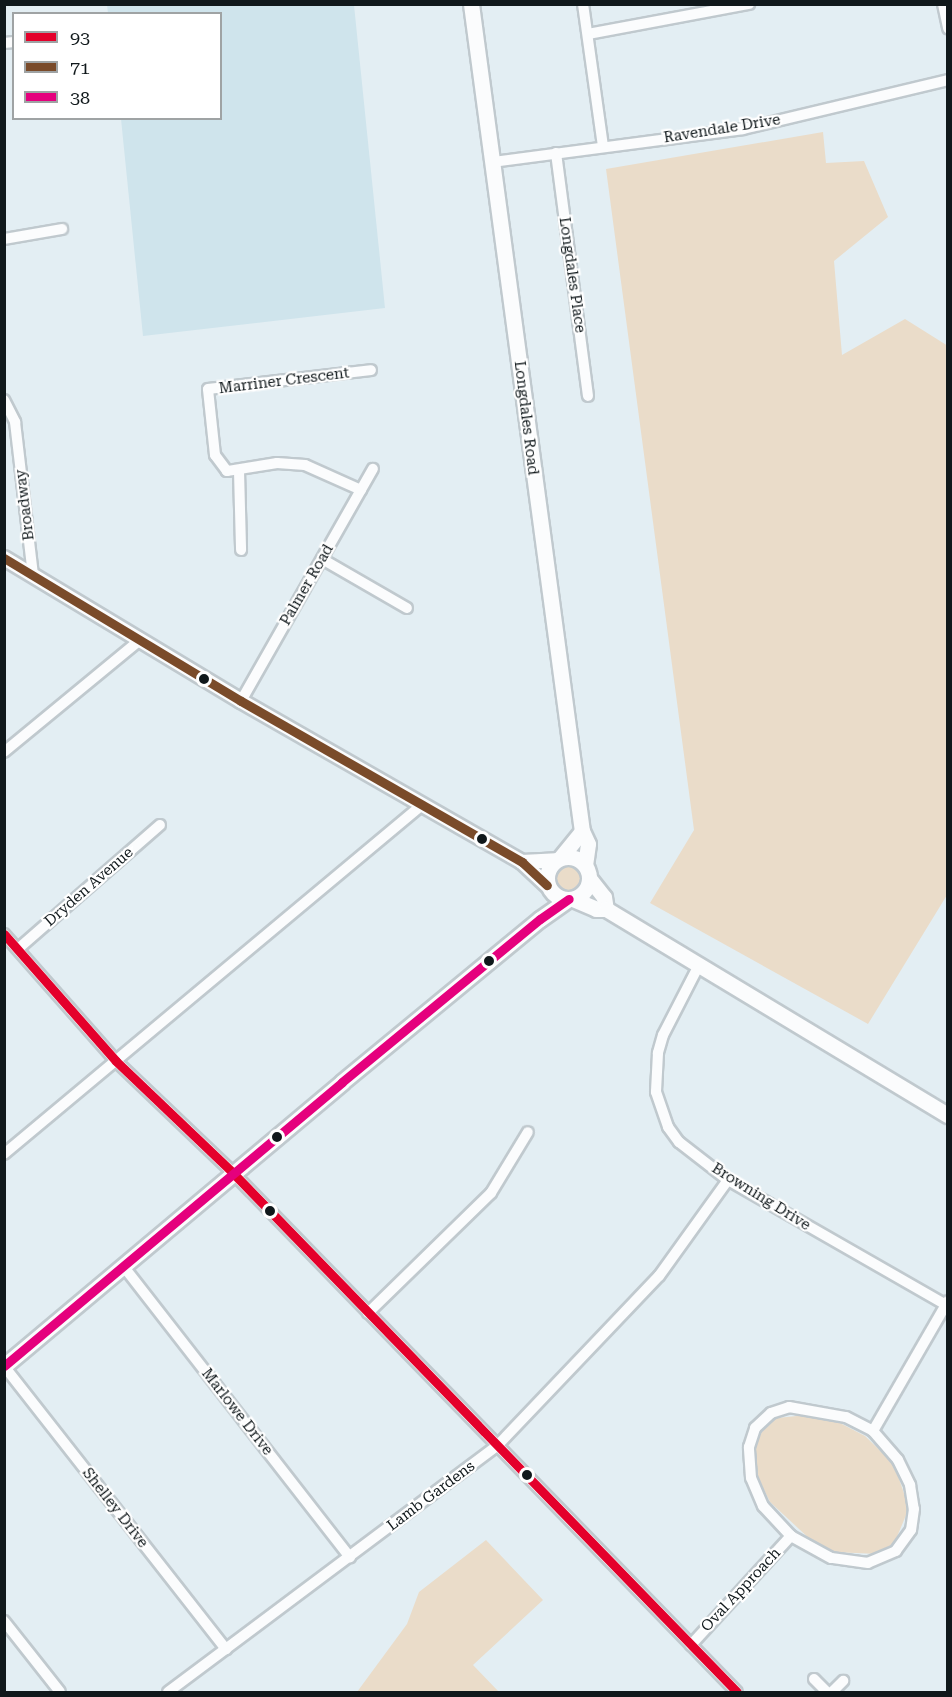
<!DOCTYPE html>
<html>
<head>
<meta charset="utf-8">
<style>
  body { margin:0 }
  #map { position:relative; width:952px; height:1697px; overflow:hidden; background:#e3eef3; font-family:"Roboto Serif",serif }
  div>[style] { position:absolute }
  .built>* { inset:0; background:#cfe4ec }
  .green>* { inset:0; background:#eadcc9 }
  .round { border-radius:50% }
  .roads { filter:drop-shadow(2px 0 #c0c9ce) drop-shadow(-2px 0 #c0c9ce) drop-shadow(0 2px #c0c9ce) drop-shadow(0 -2px #c0c9ce) }
  .minor>* { height:10px; margin:-5px; padding:0 5px; transform-origin:5px; border-radius:5px; background:#fbfcfd }
  .tertiary>* { height:14px; margin:-7px; padding:0 7px; transform-origin:7px; border-radius:7px; background:#fbfcfd }
  .secondary>* { height:15px; margin:-7.5px; padding:0 7.5px; transform-origin:7.5px; border-radius:7.5px; background:#fbfcfd }
  .secondary>.ring { margin:-7.5px; padding:0; box-sizing:content-box; background:none; border:15px solid #fbfcfd; border-radius:50% }
  .bus-1>* { height:9px; margin:-4.5px; padding:0 4.5px; transform-origin:4.5px; border-radius:4.5px; background:#e4002b }
  .bus-2>* { height:9px; margin:-4.5px; padding:0 4.5px; transform-origin:4.5px; border-radius:4.5px; background:#7a4b2a }
  .bus-3>* { height:9px; margin:-4.5px; padding:0 4.5px; transform-origin:4.5px; border-radius:4.5px; background:#e5007d }
  .dots>* { width:16px; height:16px; translate:-50% -50%; box-sizing:border-box; border:3px solid #fff; border-radius:50% }
  span { translate:-50% -50%; white-space:nowrap; text-align:center; line-height:1.15; -webkit-text-stroke:4.5px #fff; paint-order:stroke }
  .street-label { font-size:15px; color:#10181b }
  .frame { position:absolute; inset:0; border:6px solid #10181b; pointer-events:none }
  .legend { position:absolute; left:12px; top:12px; width:210px; height:108px; box-sizing:border-box; background:#fff; border:2px solid #9fa3a4; margin:0; padding:8px 10px; list-style:none; font-size:18px; color:#10181b }
  .legend li { display:flex; align-items:center; gap:12px; height:30px }
  .legend b { width:30px; border:2px solid #9fa3a4 }
</style>
</head>
<body>
<div id="map">
  <div class="built">
    <i style="clip-path:polygon(107px 5px,354px 5px,385px 308px,143px 336px,121px 119px,220px 118px,220px 14px,108px 13px)"></i>
  </div>
  <div class="green">
    <i style="clip-path:polygon(823px 132px,826px 163px,864px 161px,888px 217px,834px 261px,842px 355px,905px 319px,948px 346px,947px 895px,868px 1024px,650px 903px,694px 830px,606px 169px)"></i>
    <i class="round" style="left:553px;top:863px;width:30px;height:30px"></i>
    <i style="clip-path:polygon(797px 1416px,821px 1416px,838px 1422px,865px 1436px,894px 1464px,909px 1508px,894px 1544px,878px 1554px,833px 1552px,813px 1542px,770px 1502px,757px 1475px,755px 1444px,766px 1425px,777px 1418px)"></i>
    <i style="clip-path:polygon(486px 1540px,543px 1600px,473px 1665px,499px 1692px,357px 1692px,407px 1624px,419px 1592px)"></i>
  </div>
  <div class="roads">
    <div class="minor">
      <i style="left:583px;top:4px;width:144px;rotate:82deg"></i>
      <i style="left:943px;top:4px;width:25px;rotate:78deg"></i>
      <i style="left:588px;top:34px;width:164px;rotate:-10.6deg"></i>
      <i style="left:4px;top:43px;width:10px;rotate:-6deg"></i>
      <i style="left:556px;top:153px;width:245px;rotate:82.5deg"></i>
      <i style="left:493px;top:162px;width:252px;rotate:-7.5deg"></i>
      <i style="left:743px;top:129px;width:211px;rotate:-13.4deg"></i>
      <i style="left:4px;top:239px;width:59px;rotate:-9.8deg"></i>
      <i style="left:4px;top:400px;width:25px;rotate:63deg"></i>
      <i style="left:15px;top:422px;width:154px;rotate:83.3deg"></i>
      <i style="left:239px;top:471px;width:79px;rotate:88.5deg"></i>
      <i style="left:361px;top:490px;width:61px;rotate:-155.9deg"></i>
      <i style="left:305px;top:465px;width:28px;rotate:-176deg"></i>
      <i style="left:277px;top:463px;width:51px;rotate:170.9deg"></i>
      <i style="left:227px;top:471px;width:20px;rotate:-127deg"></i>
      <i style="left:215px;top:455px;width:66px;rotate:-96.1deg"></i>
      <i style="left:208px;top:389px;width:164px;rotate:-6.6deg"></i>
      <i style="left:322px;top:559px;width:98px;rotate:30deg"></i>
      <i style="left:241px;top:701px;width:267px;rotate:-60.4deg"></i>
      <i style="left:4px;top:752px;width:176px;rotate:-39.5deg"></i>
      <i style="left:4px;top:934px;width:169px;rotate:48.6deg"></i>
      <i style="left:116px;top:1061px;width:162px;rotate:43.7deg"></i>
      <i style="left:233px;top:1173px;width:723px;rotate:45.84deg"></i>
      <i style="left:19px;top:948px;width:187px;rotate:-41.1deg"></i>
      <i style="left:698px;top:967px;width:76px;rotate:117.2deg"></i>
      <i style="left:663px;top:1035px;width:19px;rotate:106deg"></i>
      <i style="left:658px;top:1053px;width:39px;rotate:93deg"></i>
      <i style="left:656px;top:1092px;width:37px;rotate:71deg"></i>
      <i style="left:668px;top:1127px;width:19px;rotate:54deg"></i>
      <i style="left:679px;top:1142px;width:62px;rotate:37.8deg"></i>
      <i style="left:728px;top:1180px;width:254px;rotate:29.8deg"></i>
      <i style="left:4px;top:1154px;width:545px;rotate:-39.86deg"></i>
      <i style="left:124px;top:1267px;width:368px;rotate:52.1deg"></i>
      <i style="left:368px;top:1313px;width:172px;rotate:-44.3deg"></i>
      <i style="left:491px;top:1193px;width:71px;rotate:-58.8deg"></i>
      <i style="left:4px;top:1366px;width:360px;rotate:51.9deg"></i>
      <i style="left:789px;top:1407px;width:58px;rotate:10deg"></i>
      <i style="left:846px;top:1417px;width:30px;rotate:27deg"></i>
      <i style="left:873px;top:1431px;width:38px;rotate:49deg"></i>
      <i style="left:898px;top:1460px;width:28px;rotate:64deg"></i>
      <i style="left:910px;top:1485px;width:24px;rotate:81deg"></i>
      <i style="left:914px;top:1509px;width:21px;rotate:98deg"></i>
      <i style="left:911px;top:1530px;width:26px;rotate:126deg"></i>
      <i style="left:896px;top:1551px;width:30px;rotate:157deg"></i>
      <i style="left:868px;top:1563px;width:37px;rotate:-172deg"></i>
      <i style="left:831px;top:1558px;width:46px;rotate:-151.2deg"></i>
      <i style="left:791px;top:1536px;width:41px;rotate:-133deg"></i>
      <i style="left:763px;top:1506px;width:30px;rotate:-113deg"></i>
      <i style="left:751px;top:1478px;width:31px;rotate:-94deg"></i>
      <i style="left:749px;top:1447px;width:20px;rotate:-72deg"></i>
      <i style="left:755px;top:1428px;width:22px;rotate:-43deg"></i>
      <i style="left:771px;top:1413px;width:19px;rotate:-18deg"></i>
      <i style="left:873px;top:1431px;width:150px;rotate:-60deg"></i>
      <i style="left:4px;top:1621px;width:90px;rotate:51.7deg"></i>
      <i style="left:691px;top:1645px;width:148px;rotate:-47.5deg"></i>
      <i style="left:814px;top:1679px;width:18px;rotate:45deg"></i>
      <i style="left:168px;top:1692px;width:411px;rotate:-36.8deg"></i>
      <i style="left:497px;top:1446px;width:235px;rotate:-46.4deg"></i>
      <i style="left:659px;top:1276px;width:118px;rotate:-54.3deg"></i>
      <i style="left:832px;top:1692px;width:16px;rotate:-45deg"></i>
    </div>
    <div class="tertiary">
      <i style="left:4px;top:558px;width:277px;rotate:31.1deg"></i>
      <i style="left:241px;top:701px;width:324px;rotate:29.8deg"></i>
      <i style="left:522px;top:862px;width:34px;rotate:43deg"></i>
      <i style="left:522px;top:862px;width:34px;rotate:-3deg"></i>
    </div>
    <div class="secondary">
      <i style="left:471px;top:4px;width:834px;rotate:82.36deg"></i>
      <i style="left:582px;top:831px;width:14px;rotate:65deg"></i>
      <i style="left:588px;top:844px;width:21px;rotate:98deg"></i>
      <i class="ring" style="left:547px;top:857px;width:27px;height:27px"></i>
      <i style="left:561px;top:857px;width:33px;rotate:-51deg"></i>
      <i style="left:589px;top:878px;width:24px;rotate:52deg"></i>
      <i style="left:604px;top:897px;width:12px;rotate:81deg"></i>
      <i style="left:573px;top:899px;width:25px;rotate:23deg"></i>
      <i style="left:596px;top:909px;width:10px"></i>
      <i style="left:606px;top:909px;width:399px;rotate:31.1deg"></i>
      <i style="left:4px;top:1366px;width:441px;rotate:-40deg"></i>
      <i style="left:342px;top:1082px;width:256px;rotate:-39.5deg"></i>
      <i style="left:540px;top:919px;width:35px;rotate:-35deg"></i>
    </div>
  </div>
  <div class="bus-1">
    <i style="left:4px;top:934px;width:169px;rotate:48.6deg"></i>
    <i style="left:116px;top:1061px;width:162px;rotate:43.7deg"></i>
    <i style="left:233px;top:1173px;width:723px;rotate:45.84deg"></i>
  </div>
  <div class="bus-2">
    <i style="left:4px;top:558px;width:277px;rotate:31.1deg"></i>
    <i style="left:241px;top:701px;width:324px;rotate:29.8deg"></i>
    <i style="left:522px;top:862px;width:34px;rotate:43deg"></i>
  </div>
  <div class="bus-3">
    <i style="left:4px;top:1366px;width:441px;rotate:-40deg"></i>
    <i style="left:342px;top:1082px;width:256px;rotate:-39.5deg"></i>
    <i style="left:540px;top:919px;width:35px;rotate:-35deg"></i>
  </div>
  <div class="dots">
    <i style="left:204px;top:679px;background:#10181b"></i>
    <i style="left:482px;top:839px;background:#10181b"></i>
    <i style="left:489px;top:961px;background:#10181b"></i>
    <i style="left:277px;top:1137px;background:#10181b"></i>
    <i style="left:270px;top:1211px;background:#10181b"></i>
    <i style="left:527px;top:1475px;background:#10181b"></i>
  </div>
  <div class="street-label">
    <span style="left:722px;top:129px;rotate:-9deg">Ravendale Drive</span>
    <span style="left:572px;top:275px;rotate:82deg">Longdales Place</span>
    <span style="left:284px;top:381px;rotate:-7deg">Marriner Crescent</span>
    <span style="left:526px;top:418px;rotate:83deg">Longdales Road</span>
    <span style="left:25px;top:505px;rotate:-97deg">Broadway</span>
    <span style="left:307px;top:585px;rotate:-60deg">Palmer Road</span>
    <span style="left:89px;top:887px;rotate:-41deg">Dryden Avenue</span>
    <span style="left:761px;top:1197px;rotate:32deg">Browning Drive</span>
    <span style="left:237px;top:1412px;rotate:52deg">Marlowe Drive</span>
    <span style="left:431px;top:1496px;rotate:-37deg">Lamb Gardens</span>
    <span style="left:115px;top:1508px;rotate:52deg">Shelley Drive</span>
    <span style="left:741px;top:1590px;rotate:-47deg">Oval Approach</span>
  </div>
  <div class="frame"></div>
  <ul class="legend">
  <li><b style="height:8px;background:#e4002b"></b>93</li>
  <li><b style="height:8px;background:#7a4b2a"></b>71</li>
  <li><b style="height:8px;background:#e5007d"></b>38</li>
  </ul>
</div>
</body>
</html>
